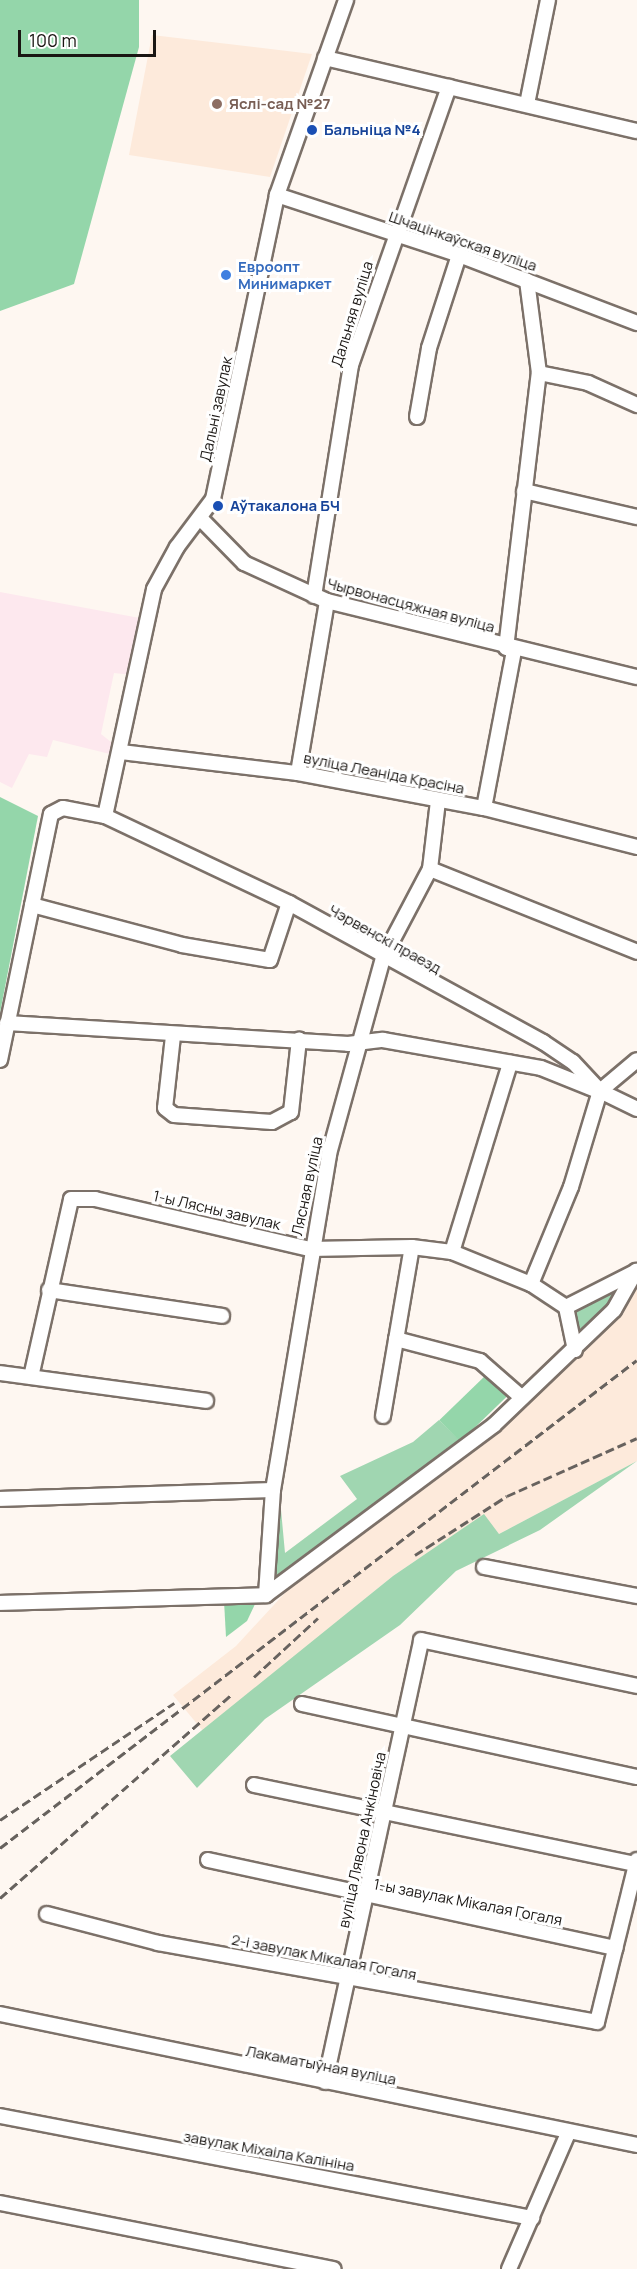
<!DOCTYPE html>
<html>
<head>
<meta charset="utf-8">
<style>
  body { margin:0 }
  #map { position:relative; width:637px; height:2269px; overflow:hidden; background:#fef7f1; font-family:Manrope,sans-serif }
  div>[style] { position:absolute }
  .industrial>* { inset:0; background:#fde8ee }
  .built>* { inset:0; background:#fdeadb }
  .green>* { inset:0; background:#a0d6b1 }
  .forest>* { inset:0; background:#94d6aa; transform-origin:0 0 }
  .roads { filter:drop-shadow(2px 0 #7c7169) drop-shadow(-2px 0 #7c7169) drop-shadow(0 2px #7c7169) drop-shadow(0 -2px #7c7169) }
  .minor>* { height:14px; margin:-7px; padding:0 7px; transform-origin:7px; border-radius:7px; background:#fff }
  .rail>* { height:3px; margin-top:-1.5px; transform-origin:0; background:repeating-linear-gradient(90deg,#67625e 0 9px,transparent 0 13.5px) }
  .dots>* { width:16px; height:16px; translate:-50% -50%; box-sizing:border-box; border:3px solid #fff; border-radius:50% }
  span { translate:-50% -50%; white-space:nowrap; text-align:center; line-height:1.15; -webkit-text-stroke:6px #fff; paint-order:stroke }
  .education-label { font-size:15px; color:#785e54; font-weight:700 }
  .left { translate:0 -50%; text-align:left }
  .transit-label { font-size:15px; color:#164399; font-weight:700 }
  .street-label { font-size:15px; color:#1a1613 }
  .shop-label { font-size:15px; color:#366cbe; font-weight:700 }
  .scale { position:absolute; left:18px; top:30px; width:138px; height:27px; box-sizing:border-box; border:3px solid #1a1613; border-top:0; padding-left:8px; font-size:18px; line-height:21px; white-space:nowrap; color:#1a1613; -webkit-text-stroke:4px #fff; paint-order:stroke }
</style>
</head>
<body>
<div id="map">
  <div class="industrial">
    <i style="clip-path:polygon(0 592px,145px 619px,132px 675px,114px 673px,101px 734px,116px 746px,114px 755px,53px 740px,47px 757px,29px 754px,12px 788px,0 782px)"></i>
  </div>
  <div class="built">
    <i style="clip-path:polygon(152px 35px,312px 54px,270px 177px,129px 155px)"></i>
    <i style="clip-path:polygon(637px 1278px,637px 1461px,499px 1534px,483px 1515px,393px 1576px,203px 1731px,173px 1695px,236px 1646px,296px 1581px,494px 1432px)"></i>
  </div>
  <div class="green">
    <i style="clip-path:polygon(621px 1284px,611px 1305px,583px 1334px,576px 1332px,575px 1308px)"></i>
    <i style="clip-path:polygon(439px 1420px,461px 1442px,279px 1580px,275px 1572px,280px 1499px,285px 1553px,357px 1499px,340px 1476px,413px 1442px)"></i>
    <i style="clip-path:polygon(637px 1461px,540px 1530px,456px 1571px,400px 1625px,265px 1719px,197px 1788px,170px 1756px,393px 1576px,484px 1514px,499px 1534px)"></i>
  </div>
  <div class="forest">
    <i style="clip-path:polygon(0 0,139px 0,139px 47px,74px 284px,0 311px)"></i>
    <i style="clip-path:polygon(0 797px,38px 816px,0 1013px)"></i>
    <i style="left:486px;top:1375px;width:30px;height:65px;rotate:46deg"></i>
    <i style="clip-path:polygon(224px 1601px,256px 1602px,247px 1621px,226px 1637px)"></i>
  </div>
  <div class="roads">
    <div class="minor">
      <i style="left:325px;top:58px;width:320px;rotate:13.2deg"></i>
      <i style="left:527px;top:104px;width:106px;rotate:-78.6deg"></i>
      <i style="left:277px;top:195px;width:192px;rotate:18.2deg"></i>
      <i style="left:459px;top:255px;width:191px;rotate:20.9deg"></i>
      <i style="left:539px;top:373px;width:50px;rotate:11.5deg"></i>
      <i style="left:588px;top:383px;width:54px;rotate:24.2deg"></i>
      <i style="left:417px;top:417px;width:70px;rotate:-80.1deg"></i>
      <i style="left:429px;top:348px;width:98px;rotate:-72.1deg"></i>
      <i style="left:524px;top:491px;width:116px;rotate:13deg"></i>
      <i style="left:200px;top:518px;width:63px;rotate:45.6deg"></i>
      <i style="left:244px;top:563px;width:91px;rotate:24.6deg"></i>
      <i style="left:327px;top:601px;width:319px;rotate:13.8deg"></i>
      <i style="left:314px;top:596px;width:234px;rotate:-80.9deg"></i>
      <i style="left:351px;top:365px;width:295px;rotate:-70.6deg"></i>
      <i style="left:506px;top:648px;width:277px;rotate:-83.2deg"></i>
      <i style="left:539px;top:373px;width:93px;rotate:-97.4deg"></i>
      <i style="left:121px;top:752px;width:178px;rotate:6.8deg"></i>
      <i style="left:298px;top:773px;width:189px;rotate:10.7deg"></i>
      <i style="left:484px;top:808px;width:158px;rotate:14.3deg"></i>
      <i style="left:298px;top:773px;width:174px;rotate:-80.4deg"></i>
      <i style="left:484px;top:808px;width:161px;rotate:-79.2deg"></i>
      <i style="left:105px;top:816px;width:232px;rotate:-77.8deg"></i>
      <i style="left:154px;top:589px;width:48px;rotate:-61.3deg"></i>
      <i style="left:177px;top:547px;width:60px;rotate:-53.1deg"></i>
      <i style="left:213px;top:499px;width:311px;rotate:-78.1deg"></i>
      <i style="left:277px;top:195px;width:207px;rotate:-70.5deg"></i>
      <i style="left:430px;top:869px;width:223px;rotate:21.8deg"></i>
      <i style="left:32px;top:905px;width:155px;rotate:14.9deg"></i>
      <i style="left:182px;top:945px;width:89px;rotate:9.7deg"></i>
      <i style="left:270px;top:960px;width:60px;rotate:-71.6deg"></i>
      <i style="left:7px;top:1023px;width:342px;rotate:3.5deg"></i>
      <i style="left:348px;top:1044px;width:35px;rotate:-7deg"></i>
      <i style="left:383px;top:1040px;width:160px;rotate:10deg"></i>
      <i style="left:541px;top:1068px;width:61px;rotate:22deg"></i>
      <i style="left:173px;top:1036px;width:72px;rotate:96.3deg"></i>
      <i style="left:165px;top:1108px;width:11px;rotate:38deg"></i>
      <i style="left:174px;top:1115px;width:98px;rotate:4.1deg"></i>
      <i style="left:272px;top:1122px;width:21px;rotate:-28deg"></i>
      <i style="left:291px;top:1112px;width:73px;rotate:-83.7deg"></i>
      <i style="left:0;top:1060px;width:251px;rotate:-78.3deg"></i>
      <i style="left:51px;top:814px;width:13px;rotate:-27deg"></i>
      <i style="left:63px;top:808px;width:43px;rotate:10.8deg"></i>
      <i style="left:105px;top:816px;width:204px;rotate:25.3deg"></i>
      <i style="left:289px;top:903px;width:290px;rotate:28.7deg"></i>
      <i style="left:543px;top:1042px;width:36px;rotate:34deg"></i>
      <i style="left:573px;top:1062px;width:40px;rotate:47deg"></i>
      <i style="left:600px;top:1091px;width:41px;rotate:25.9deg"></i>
      <i style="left:600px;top:1091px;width:48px;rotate:-40deg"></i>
      <i style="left:452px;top:1252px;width:198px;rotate:-72.9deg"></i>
      <i style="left:531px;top:1284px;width:105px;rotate:-67.6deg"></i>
      <i style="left:571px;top:1187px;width:100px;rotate:-73.2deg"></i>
      <i style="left:49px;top:1290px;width:175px;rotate:8.5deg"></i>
      <i style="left:566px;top:1307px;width:44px;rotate:78.2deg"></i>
      <i style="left:396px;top:1339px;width:87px;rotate:14.7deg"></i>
      <i style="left:480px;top:1361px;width:52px;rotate:41.1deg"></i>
      <i style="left:0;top:1373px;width:208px;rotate:7.7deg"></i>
      <i style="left:31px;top:1377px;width:182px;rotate:-77.3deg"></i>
      <i style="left:71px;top:1199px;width:24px"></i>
      <i style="left:95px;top:1199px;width:221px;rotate:13.1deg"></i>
      <i style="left:310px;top:1249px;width:102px;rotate:-1.1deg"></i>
      <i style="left:412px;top:1247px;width:40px;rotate:7.1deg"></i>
      <i style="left:452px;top:1252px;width:85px;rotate:22.1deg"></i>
      <i style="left:531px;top:1284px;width:42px;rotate:33.3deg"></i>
      <i style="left:566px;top:1307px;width:80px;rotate:-26.9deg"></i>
      <i style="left:383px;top:1416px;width:171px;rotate:-80.3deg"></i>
      <i style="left:0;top:1499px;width:273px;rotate:-1.9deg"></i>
      <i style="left:484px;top:1567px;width:156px;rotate:10.7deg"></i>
      <i style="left:266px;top:1595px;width:105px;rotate:-86.2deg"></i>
      <i style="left:273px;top:1490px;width:341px;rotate:-80.5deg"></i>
      <i style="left:329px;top:1154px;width:203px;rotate:-74.6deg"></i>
      <i style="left:383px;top:958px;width:101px;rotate:-62.2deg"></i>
      <i style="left:430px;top:869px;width:68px;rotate:-83.3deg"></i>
      <i style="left:266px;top:1595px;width:284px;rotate:-36.7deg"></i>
      <i style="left:494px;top:1425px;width:166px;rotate:-43.8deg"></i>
      <i style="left:614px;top:1310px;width:45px;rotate:-60.6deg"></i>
      <i style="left:0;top:1603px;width:266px;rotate:-1.7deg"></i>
      <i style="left:302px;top:1704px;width:343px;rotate:12.3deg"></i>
      <i style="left:254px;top:1785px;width:391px;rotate:11.7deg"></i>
      <i style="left:208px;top:1860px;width:417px;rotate:12.2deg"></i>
      <i style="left:47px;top:1914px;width:115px;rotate:14.6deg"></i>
      <i style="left:158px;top:1943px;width:446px;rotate:10.2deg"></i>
      <i style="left:597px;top:2022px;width:167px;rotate:-76.1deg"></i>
      <i style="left:0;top:2014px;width:650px;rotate:11.62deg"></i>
      <i style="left:325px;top:2082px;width:452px;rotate:-77.7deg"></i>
      <i style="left:421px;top:1640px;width:221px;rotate:12deg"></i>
      <i style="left:0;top:2116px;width:542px;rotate:10.85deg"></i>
      <i style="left:0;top:2203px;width:340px;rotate:11.2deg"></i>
      <i style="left:509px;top:2269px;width:150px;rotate:-66.5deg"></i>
    </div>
  </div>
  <div class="rail">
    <i style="left:415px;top:1555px;width:109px;rotate:-32.7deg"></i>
    <i style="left:507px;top:1496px;width:142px;rotate:-24deg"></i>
    <i style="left:254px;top:1677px;width:87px;rotate:-42.7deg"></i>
    <i style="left:0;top:1820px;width:210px;rotate:-33.9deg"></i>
    <i style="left:0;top:1848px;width:802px;rotate:-37.46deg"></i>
    <i style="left:0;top:1898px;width:308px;rotate:-41.3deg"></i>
  </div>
  <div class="dots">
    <i style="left:217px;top:104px;background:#8d6e63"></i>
    <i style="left:312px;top:130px;background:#1a4fb4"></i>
    <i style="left:226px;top:275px;background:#3f7fe0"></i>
    <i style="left:218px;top:506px;background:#1a4fb4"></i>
  </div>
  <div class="education-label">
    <span class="left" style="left:229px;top:104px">Яслі-сад №27</span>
  </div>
  <div class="transit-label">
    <span class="left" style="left:324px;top:130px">Бальніца №4</span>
    <span class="left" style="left:230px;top:506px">Аўтакалона БЧ</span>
  </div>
  <div class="street-label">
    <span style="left:463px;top:241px;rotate:19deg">Шчацінкаўская вуліца</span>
    <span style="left:352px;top:314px;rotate:-73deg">Дальняя вуліца</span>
    <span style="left:216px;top:409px;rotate:-78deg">Дальні завулак</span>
    <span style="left:411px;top:605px;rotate:15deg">Чырвонасцяжная вуліца</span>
    <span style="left:384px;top:773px;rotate:11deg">вуліца Леаніда Красіна</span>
    <span style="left:385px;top:939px;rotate:29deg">Чэрвенскі праезд</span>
    <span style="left:307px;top:1186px;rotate:-78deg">Лясная вуліца</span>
    <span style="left:217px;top:1210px;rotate:13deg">1-ы Лясны завулак</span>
    <span style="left:362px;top:1840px;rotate:-78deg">вуліца Лявона Анкіновіча</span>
    <span style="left:468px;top:1902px;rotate:11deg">1-ы завулак Мікалая Гогаля</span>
    <span style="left:324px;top:1957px;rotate:11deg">2-і завулак Мікалая Гогаля</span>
    <span style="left:321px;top:2065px;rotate:11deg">Лакаматыўная вуліца</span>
    <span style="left:269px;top:2151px;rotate:10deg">завулак Міхаіла Калініна</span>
  </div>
  <div class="shop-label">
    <span class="left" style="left:238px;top:275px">Евроопт<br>Минимаркет</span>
  </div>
  <div class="scale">100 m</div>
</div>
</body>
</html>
